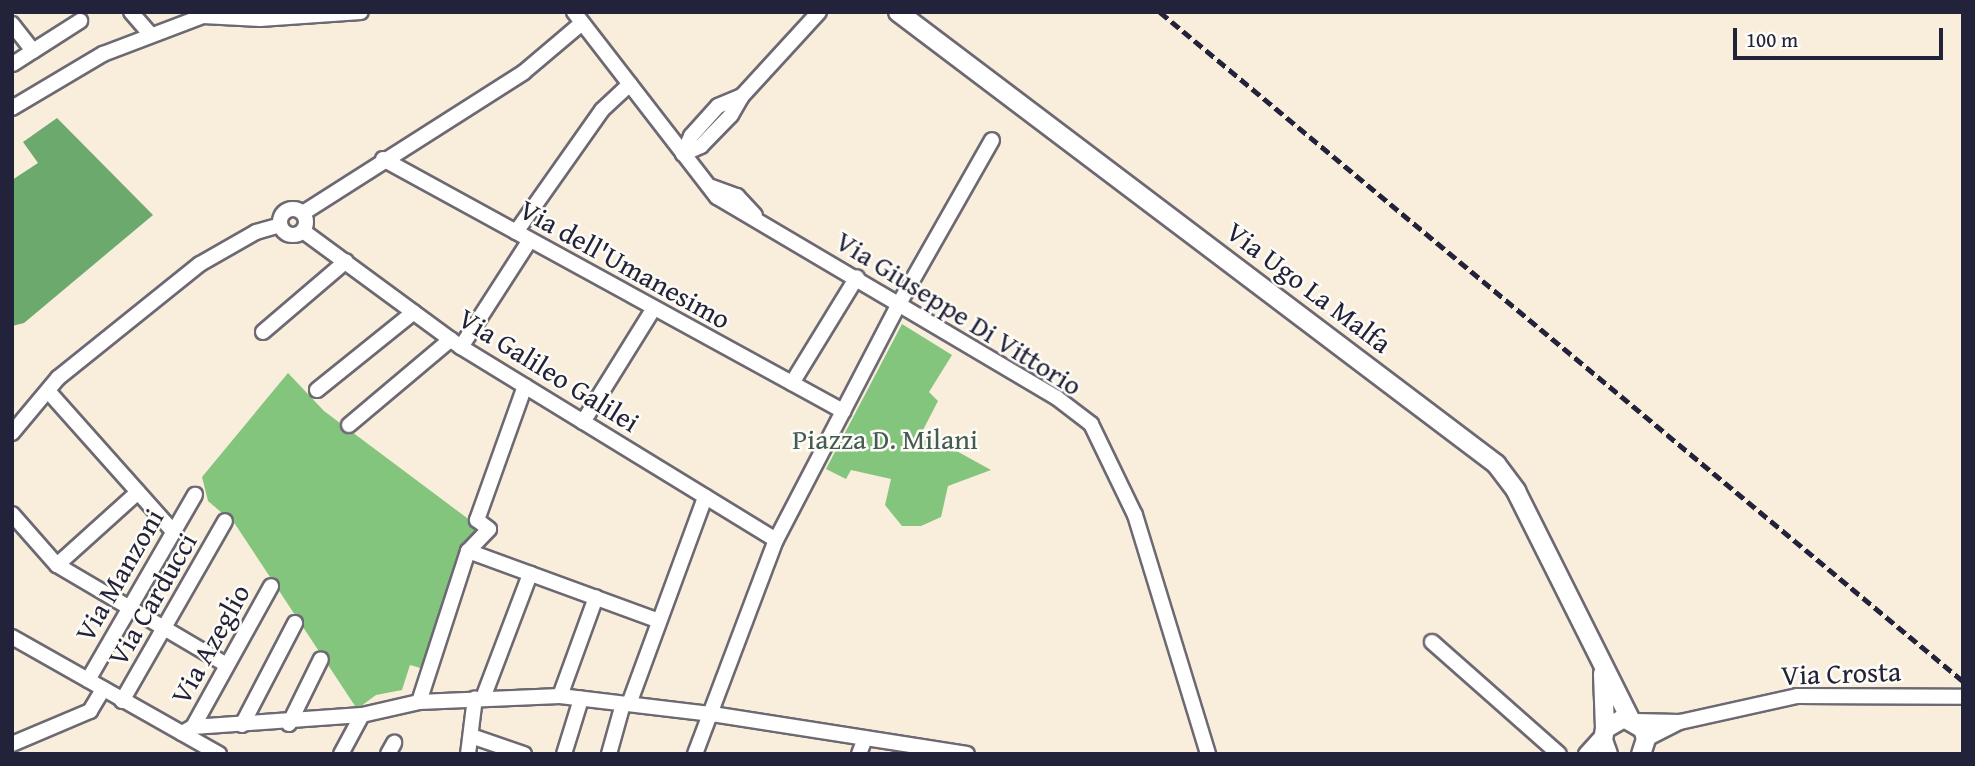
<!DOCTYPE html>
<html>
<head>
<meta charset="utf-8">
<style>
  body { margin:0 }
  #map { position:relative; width:1975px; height:766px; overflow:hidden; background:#f9eddc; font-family:"Gentium Book Plus",serif }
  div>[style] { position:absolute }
  .green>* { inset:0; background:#84c57d }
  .forest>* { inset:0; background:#6baa6c }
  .roads { filter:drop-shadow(2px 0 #6d6973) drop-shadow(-2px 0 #6d6973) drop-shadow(0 2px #6d6973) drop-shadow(0 -2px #6d6973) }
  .minor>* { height:14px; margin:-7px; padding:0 7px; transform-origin:7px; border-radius:7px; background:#fff }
  .minor>.ring { margin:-7px; padding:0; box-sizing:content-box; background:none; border:14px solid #fff; border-radius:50% }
  .major>* { height:18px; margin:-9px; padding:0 9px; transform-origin:9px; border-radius:9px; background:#fff }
  .rail>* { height:4.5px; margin-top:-2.25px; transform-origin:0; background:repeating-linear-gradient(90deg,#22223b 0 10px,transparent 0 15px) }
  span { translate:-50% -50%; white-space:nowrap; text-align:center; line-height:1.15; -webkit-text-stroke:5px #fdfcf7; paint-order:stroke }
  .street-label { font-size:28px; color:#22223b }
  .park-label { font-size:28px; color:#445b52 }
  .frame { position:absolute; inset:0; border:14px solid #22223b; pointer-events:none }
  .scale { position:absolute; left:1733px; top:28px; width:210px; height:32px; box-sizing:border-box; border:4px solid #22223b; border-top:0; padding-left:9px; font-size:21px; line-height:24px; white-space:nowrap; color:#22223b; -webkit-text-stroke:5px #fdfcf7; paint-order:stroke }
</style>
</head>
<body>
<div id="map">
  <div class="green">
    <i style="clip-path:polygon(902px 324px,952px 355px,929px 392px,938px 401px,922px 432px,991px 470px,948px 486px,941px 517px,921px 526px,902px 526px,885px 505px,891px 479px,851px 470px,846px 479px,826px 469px)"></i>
    <i style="clip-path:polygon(288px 373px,324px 411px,479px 527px,465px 545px,424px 669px,410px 665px,402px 690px,376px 695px,357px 709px,235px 524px,208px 501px,202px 477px)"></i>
  </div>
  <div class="forest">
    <i style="clip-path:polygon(57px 118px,153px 215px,24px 323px,12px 326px,12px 180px,38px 163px,23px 142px)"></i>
  </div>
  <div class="roads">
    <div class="minor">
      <i style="left:131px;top:12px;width:28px;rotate:49deg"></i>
      <i style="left:574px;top:12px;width:234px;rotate:52.3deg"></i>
      <i style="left:717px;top:197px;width:395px;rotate:30.6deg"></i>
      <i style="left:1057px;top:398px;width:43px;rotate:37.4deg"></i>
      <i style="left:1091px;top:424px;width:101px;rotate:64.2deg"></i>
      <i style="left:1135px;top:515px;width:250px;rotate:73deg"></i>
      <i style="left:12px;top:24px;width:34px;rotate:52deg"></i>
      <i style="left:33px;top:51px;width:56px;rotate:-32.6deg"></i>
      <i style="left:13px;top:64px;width:24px;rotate:-33deg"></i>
      <i style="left:12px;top:108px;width:106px;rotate:-30.7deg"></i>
      <i style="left:103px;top:54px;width:107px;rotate:-20.8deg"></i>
      <i style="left:203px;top:16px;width:57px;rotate:3deg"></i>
      <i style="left:260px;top:19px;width:101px;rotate:-4deg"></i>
      <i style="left:683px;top:154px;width:20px;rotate:-24deg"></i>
      <i style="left:701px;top:146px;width:43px;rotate:-45.9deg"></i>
      <i style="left:731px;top:115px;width:22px;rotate:-60deg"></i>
      <i style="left:742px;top:96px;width:114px;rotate:-47.5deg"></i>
      <i style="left:683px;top:154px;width:20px;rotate:-66deg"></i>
      <i style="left:691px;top:136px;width:40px;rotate:-48deg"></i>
      <i style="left:718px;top:106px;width:26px;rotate:-23deg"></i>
      <i style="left:383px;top:159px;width:525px;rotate:28.72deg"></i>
      <i style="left:712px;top:187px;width:27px;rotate:20deg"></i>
      <i style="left:737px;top:196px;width:26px;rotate:47deg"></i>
      <i class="ring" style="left:280px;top:209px;width:12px;height:12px"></i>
      <i style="left:303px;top:213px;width:262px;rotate:-32.5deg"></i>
      <i style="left:524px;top:72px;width:76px;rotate:-40.2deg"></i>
      <i style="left:303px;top:231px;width:196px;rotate:36.3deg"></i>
      <i style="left:461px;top:347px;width:369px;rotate:31.5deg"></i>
      <i style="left:516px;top:232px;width:149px;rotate:-54.8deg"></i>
      <i style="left:602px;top:110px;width:38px;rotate:-43deg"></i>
      <i style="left:263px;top:332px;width:109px;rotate:-40.5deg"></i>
      <i style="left:461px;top:347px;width:127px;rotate:-57.2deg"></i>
      <i style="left:792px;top:383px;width:124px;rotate:-58.5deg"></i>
      <i style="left:317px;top:390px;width:124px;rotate:-38.8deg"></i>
      <i style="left:48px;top:391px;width:186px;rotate:48.3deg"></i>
      <i style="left:583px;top:422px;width:134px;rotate:-58.1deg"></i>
      <i style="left:349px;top:425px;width:133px;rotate:-40.1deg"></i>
      <i style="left:12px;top:433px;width:72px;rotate:-50.1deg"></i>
      <i style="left:58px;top:378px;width:182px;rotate:-38.8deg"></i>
      <i style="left:200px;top:264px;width:64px;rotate:-29.7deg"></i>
      <i style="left:256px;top:232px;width:25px;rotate:-16deg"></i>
      <i style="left:12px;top:514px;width:68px;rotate:48.6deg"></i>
      <i style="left:57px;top:565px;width:195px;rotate:30.5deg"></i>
      <i style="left:468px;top:551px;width:203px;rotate:20.1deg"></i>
      <i style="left:57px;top:565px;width:109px;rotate:-42deg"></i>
      <i style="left:12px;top:637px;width:238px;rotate:29.5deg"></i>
      <i style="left:1432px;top:642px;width:169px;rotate:41.4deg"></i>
      <i style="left:88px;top:680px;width:214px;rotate:-60deg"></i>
      <i style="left:560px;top:696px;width:105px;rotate:-70deg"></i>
      <i style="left:483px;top:698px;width:133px;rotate:-69.2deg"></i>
      <i style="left:122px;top:701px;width:207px;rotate:-60.2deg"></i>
      <i style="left:419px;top:702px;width:159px;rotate:-72deg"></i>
      <i style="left:468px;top:551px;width:30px;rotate:-46deg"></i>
      <i style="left:489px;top:529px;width:15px;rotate:-143deg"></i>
      <i style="left:477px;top:520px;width:142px;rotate:-70.3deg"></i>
      <i style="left:629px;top:704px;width:221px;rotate:-69.8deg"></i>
      <i style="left:1635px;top:721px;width:44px;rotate:1.3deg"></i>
      <i style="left:289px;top:724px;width:72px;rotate:-63.8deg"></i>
      <i style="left:242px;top:725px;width:115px;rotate:-62.5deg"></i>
      <i style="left:193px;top:727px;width:161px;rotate:-61deg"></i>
      <i style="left:182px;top:733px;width:13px;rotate:-29deg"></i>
      <i style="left:193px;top:727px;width:169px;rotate:-4.1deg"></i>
      <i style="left:362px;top:715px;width:58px;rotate:-12.8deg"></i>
      <i style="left:419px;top:702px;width:141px;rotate:-2.4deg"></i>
      <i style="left:560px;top:696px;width:153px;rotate:6.8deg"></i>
      <i style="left:712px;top:714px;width:258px;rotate:8.9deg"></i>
      <i style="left:471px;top:736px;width:56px;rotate:18.8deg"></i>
      <i style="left:1646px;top:739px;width:38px;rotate:-27deg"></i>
      <i style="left:1680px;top:722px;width:120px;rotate:-12.5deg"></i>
      <i style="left:1797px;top:696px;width:166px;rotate:0.3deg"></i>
      <i style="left:12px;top:744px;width:85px;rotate:-22.9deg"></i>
      <i style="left:90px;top:711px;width:26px;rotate:-59deg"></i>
      <i style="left:341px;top:754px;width:44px;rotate:-61.7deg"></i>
      <i style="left:388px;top:754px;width:13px;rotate:-61deg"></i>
      <i style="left:468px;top:754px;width:56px;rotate:-82.9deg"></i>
      <i style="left:564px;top:754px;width:58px;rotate:-72.8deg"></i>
      <i style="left:609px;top:754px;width:52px;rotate:-74.4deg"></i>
      <i style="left:695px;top:754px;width:229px;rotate:-69.3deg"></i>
      <i style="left:776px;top:540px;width:268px;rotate:-62.5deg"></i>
      <i style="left:900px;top:302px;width:186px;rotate:-60.4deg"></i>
      <i style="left:859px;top:754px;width:17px;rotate:-69deg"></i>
      <i style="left:1586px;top:754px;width:25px;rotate:-48deg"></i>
    </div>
    <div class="major">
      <i style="left:898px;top:12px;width:750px;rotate:37.08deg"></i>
      <i style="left:1496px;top:464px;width:34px;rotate:53deg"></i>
      <i style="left:1516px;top:491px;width:255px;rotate:63.4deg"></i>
      <i style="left:1603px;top:674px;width:55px;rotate:87.9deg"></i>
      <i style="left:1608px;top:754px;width:15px;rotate:-110deg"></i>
      <i style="left:1603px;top:740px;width:11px;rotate:-80deg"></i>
      <i style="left:1605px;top:729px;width:22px;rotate:-30deg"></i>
      <i style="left:1624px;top:718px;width:22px;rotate:30deg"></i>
      <i style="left:1643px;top:729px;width:10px;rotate:73deg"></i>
      <i style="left:1646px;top:739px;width:16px;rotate:108deg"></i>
    </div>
  </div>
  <div class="rail">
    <i style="left:1160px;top:12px;width:1045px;rotate:39.8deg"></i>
  </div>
  <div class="street-label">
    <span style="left:625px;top:264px;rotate:29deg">Via dell'Umanesimo</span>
    <span style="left:1309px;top:287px;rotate:37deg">Via Ugo La Malfa</span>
    <span style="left:959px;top:313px;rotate:32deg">Via Giuseppe Di Vittorio</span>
    <span style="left:549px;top:370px;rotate:32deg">Via Galileo Galilei</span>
    <span style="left:119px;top:575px;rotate:-60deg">Via Manzoni</span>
    <span style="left:152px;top:599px;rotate:-60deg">Via Carducci</span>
    <span style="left:210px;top:644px;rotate:-61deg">Via Azeglio</span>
    <span style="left:1841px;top:673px;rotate:-2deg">Via Crosta</span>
  </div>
  <div class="park-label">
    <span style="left:885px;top:439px">Piazza D. Milani</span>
  </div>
  <div class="frame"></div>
  <div class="scale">100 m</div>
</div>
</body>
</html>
